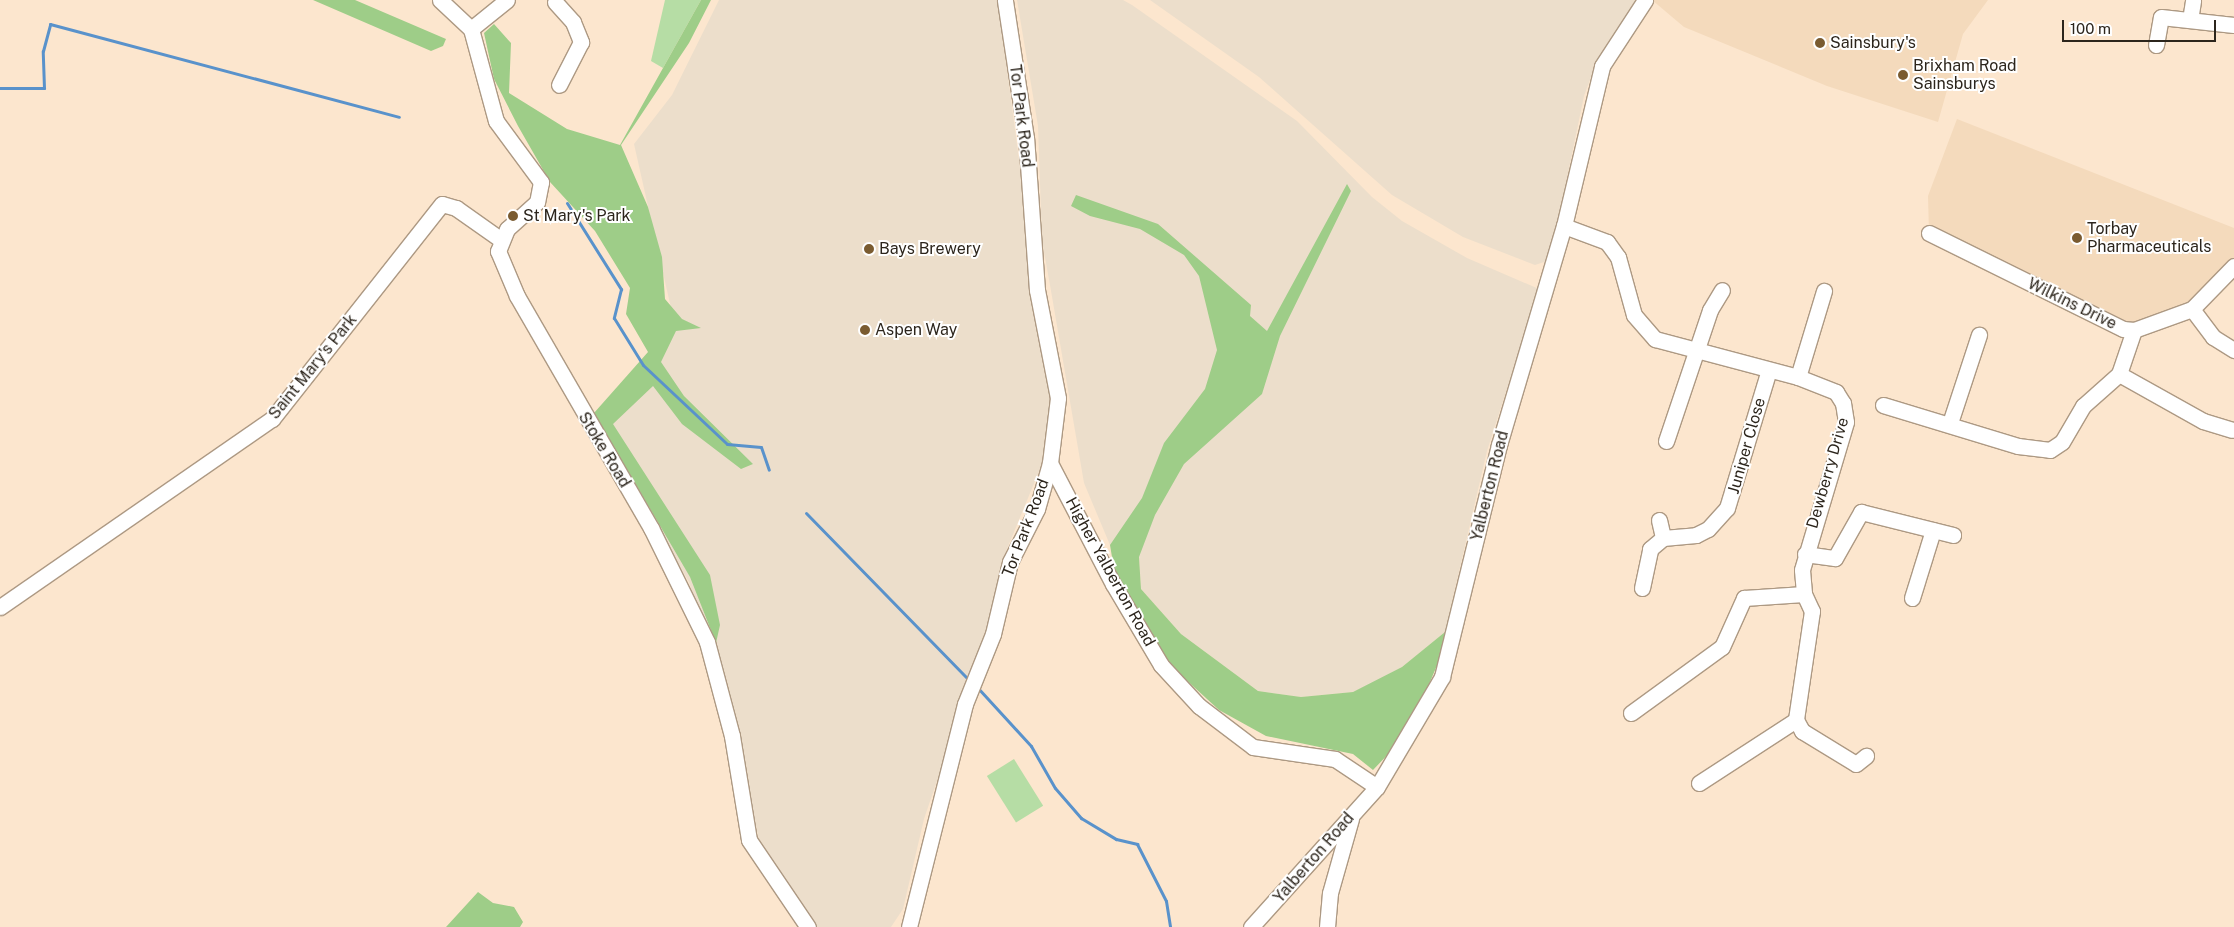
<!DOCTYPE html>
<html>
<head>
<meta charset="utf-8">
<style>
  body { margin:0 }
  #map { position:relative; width:2234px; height:927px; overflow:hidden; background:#fce6ce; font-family:"Public Sans",sans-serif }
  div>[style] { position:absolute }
  .built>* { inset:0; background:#f4dabc }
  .industrial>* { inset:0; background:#ecdecb }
  .green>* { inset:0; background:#b6dda5; transform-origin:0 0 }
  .forest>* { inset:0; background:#9ecd88 }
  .stream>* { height:3px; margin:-1.5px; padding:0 1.5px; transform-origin:1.5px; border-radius:1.5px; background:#5992cb }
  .roads { filter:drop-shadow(1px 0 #ad9983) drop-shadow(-1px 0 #ad9983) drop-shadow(0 1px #ad9983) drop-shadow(0 -1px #ad9983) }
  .minor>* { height:15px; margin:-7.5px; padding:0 7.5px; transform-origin:7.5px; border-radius:7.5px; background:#fff }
  .dots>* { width:14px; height:14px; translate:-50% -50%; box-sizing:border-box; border:2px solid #fff; border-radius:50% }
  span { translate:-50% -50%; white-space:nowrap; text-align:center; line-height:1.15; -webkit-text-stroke:4px #fff; paint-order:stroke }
  .poi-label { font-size:16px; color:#2c251c }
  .left { translate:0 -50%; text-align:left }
  .street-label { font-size:16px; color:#2c251c }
  .scale { position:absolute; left:2062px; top:20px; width:154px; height:22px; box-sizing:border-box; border:2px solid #2c251c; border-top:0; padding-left:6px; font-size:15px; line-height:18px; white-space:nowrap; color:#2c251c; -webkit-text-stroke:4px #fff; paint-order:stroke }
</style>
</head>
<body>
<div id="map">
  <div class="built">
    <i style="clip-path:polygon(1652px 0,1988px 0,1963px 34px,1938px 122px,1827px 86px,1684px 27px)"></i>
    <i style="clip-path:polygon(1957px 119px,2234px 228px,2234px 266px,2210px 294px,2134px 330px,1929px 233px,1928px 196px)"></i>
  </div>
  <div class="industrial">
    <i style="clip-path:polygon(719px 0,998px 0,1050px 396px,1047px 452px,1002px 561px,997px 605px,924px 819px,903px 909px,891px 927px,814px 927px,759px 840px,736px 736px,689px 582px,599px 429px,664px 348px,673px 317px,634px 144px,672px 95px)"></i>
    <i style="clip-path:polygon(1017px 0,1123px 0,1132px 5px,1297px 121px,1372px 197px,1402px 221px,1467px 258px,1539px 289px,1487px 451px,1445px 632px,1402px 667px,1371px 684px,1353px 692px,1301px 697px,1258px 691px,1181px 634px,1141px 589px,1139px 557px,1110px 545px,1084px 483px,1050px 285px,1042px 241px,1038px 126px)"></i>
    <i style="clip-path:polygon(1150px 0,1636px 0,1595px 66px,1584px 96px,1550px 260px,1535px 265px,1463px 237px,1392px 195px,1259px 77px)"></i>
  </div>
  <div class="green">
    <i style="clip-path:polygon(665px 0,701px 0,663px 68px,651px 61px)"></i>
    <i style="left:1014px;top:759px;width:55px;height:32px;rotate:58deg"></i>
  </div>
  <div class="forest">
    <i style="clip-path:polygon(313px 0,355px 0,446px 39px,443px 46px,431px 51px)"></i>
    <i style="clip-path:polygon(701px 0,711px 0,689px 43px,621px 145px,648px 207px,662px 257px,665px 299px,682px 319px,701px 328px,676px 331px,661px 362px,684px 396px,753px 464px,741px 469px,682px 424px,653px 386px,613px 424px,710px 575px,720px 625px,716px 643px,690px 577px,594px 413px,648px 352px,626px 314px,630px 288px,595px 231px,550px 182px,518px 126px,494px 79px,484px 33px,494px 24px,511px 43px,509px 93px,567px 129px,620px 145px)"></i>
    <i style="clip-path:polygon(1347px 184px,1351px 191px,1280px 336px,1262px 394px,1184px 464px,1155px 515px,1139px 557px,1141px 589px,1181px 634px,1258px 691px,1301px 697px,1353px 692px,1402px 667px,1445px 632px,1438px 663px,1421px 703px,1394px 748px,1373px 770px,1353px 754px,1266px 736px,1219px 710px,1171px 666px,1144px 626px,1114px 569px,1110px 545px,1142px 498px,1164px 443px,1205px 389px,1217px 350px,1199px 276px,1184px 255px,1140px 229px,1090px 216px,1071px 206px,1076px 195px,1158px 224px,1251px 305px,1250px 316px,1267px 331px)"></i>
    <i style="clip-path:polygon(478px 892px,493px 903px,514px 907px,523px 922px,520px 927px,446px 927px)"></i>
  </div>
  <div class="stream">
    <i style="left:0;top:88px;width:44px"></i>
    <i style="left:44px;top:88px;width:37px;rotate:-92deg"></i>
    <i style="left:43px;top:51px;width:28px;rotate:-75deg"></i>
    <i style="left:50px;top:24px;width:361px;rotate:14.9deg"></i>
    <i style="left:567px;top:203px;width:102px;rotate:57.9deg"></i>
    <i style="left:621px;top:289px;width:30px;rotate:104deg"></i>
    <i style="left:614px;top:318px;width:55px;rotate:58.3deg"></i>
    <i style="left:643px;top:365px;width:115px;rotate:43.2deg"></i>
    <i style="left:727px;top:444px;width:34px;rotate:5deg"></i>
    <i style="left:761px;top:447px;width:24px;rotate:71deg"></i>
    <i style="left:806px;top:513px;width:235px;rotate:45.7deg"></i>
    <i style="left:977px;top:687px;width:80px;rotate:47.5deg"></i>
    <i style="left:1031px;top:746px;width:48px;rotate:60.3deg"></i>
    <i style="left:1055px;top:788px;width:40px;rotate:49deg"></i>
    <i style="left:1081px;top:818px;width:41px;rotate:31deg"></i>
    <i style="left:1116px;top:839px;width:22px;rotate:13deg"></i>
    <i style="left:1137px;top:844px;width:64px;rotate:63deg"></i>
    <i style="left:1166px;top:901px;width:26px;rotate:81deg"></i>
  </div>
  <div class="roads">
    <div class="minor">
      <i style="left:440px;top:0;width:42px;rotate:43.1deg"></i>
      <i style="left:471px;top:29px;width:95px;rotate:74.8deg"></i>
      <i style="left:496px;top:121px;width:76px;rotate:53.6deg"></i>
      <i style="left:541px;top:182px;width:20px;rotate:101deg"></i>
      <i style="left:537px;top:202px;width:40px;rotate:138deg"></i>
      <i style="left:507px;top:229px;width:24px;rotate:112deg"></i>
      <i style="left:498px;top:251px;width:49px;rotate:67.1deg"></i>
      <i style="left:517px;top:296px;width:268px;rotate:60deg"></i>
      <i style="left:651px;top:528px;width:127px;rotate:63.8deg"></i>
      <i style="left:707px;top:642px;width:97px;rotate:75.1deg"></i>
      <i style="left:732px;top:736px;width:105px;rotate:80.7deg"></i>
      <i style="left:749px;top:840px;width:105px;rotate:55.9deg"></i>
      <i style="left:555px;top:2px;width:27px;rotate:48deg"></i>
      <i style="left:573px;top:22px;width:22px;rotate:68deg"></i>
      <i style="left:581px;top:42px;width:48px;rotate:117.1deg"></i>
      <i style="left:2190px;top:20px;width:20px;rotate:-81deg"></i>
      <i style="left:471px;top:29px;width:46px;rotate:-38.9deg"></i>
      <i style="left:2156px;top:45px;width:28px;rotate:-80deg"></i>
      <i style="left:2161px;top:17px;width:73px;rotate:6.3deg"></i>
      <i style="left:1564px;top:226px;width:46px;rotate:20.4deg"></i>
      <i style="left:1607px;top:242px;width:19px;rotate:54deg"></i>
      <i style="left:1618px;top:257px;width:60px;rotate:74.6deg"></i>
      <i style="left:1634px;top:315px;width:32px;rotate:49deg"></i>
      <i style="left:1655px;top:339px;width:148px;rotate:14.9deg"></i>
      <i style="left:1798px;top:377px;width:41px;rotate:21.5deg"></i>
      <i style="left:1836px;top:392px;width:13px;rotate:58deg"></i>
      <i style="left:1843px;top:403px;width:19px;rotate:81deg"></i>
      <i style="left:1846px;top:422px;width:154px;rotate:106.6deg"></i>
      <i style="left:1802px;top:570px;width:24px;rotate:85deg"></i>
      <i style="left:1804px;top:594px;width:19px;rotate:65deg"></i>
      <i style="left:1812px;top:611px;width:110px;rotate:98.4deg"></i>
      <i style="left:1796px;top:720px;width:13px;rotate:61deg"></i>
      <i style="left:1802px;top:731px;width:63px;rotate:31.4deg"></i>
      <i style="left:1856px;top:764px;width:13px;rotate:-39deg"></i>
      <i style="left:1929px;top:233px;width:216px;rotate:26.3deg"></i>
      <i style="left:2123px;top:329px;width:11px;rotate:5deg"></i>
      <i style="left:2134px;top:330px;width:62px;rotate:-19.9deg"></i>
      <i style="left:2192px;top:309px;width:60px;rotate:-45.7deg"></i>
      <i style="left:2192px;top:309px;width:35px;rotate:53deg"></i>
      <i style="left:2213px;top:337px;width:25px;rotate:32deg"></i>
      <i style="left:2119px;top:374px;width:96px;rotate:29.2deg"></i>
      <i style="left:2203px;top:421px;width:30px;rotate:17deg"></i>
      <i style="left:1798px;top:377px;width:90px;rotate:-73.2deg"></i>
      <i style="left:1883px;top:405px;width:141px;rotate:16.9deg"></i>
      <i style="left:2018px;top:446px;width:32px;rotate:7deg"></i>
      <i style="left:2050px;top:450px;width:14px;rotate:-34deg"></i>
      <i style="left:2062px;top:442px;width:42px;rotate:-59.7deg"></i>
      <i style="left:2083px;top:406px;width:48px;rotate:-41.6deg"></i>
      <i style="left:2119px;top:374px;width:46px;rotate:-71.2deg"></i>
      <i style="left:1950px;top:423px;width:93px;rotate:-71.8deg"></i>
      <i style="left:1666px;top:441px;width:138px;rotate:-71.4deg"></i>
      <i style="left:1710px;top:310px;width:23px;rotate:-59deg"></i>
      <i style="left:1050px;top:463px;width:136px;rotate:62.5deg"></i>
      <i style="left:1113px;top:584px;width:94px;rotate:59.3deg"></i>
      <i style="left:1161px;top:665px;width:56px;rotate:47.2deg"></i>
      <i style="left:1199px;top:706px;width:68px;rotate:37.2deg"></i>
      <i style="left:1253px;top:747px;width:83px;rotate:8.3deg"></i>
      <i style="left:1335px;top:759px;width:50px;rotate:33.7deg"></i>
      <i style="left:1659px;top:520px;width:18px;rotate:77deg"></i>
      <i style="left:1663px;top:538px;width:33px;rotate:-5deg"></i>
      <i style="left:1696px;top:535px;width:13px;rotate:-27deg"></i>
      <i style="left:1708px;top:529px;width:28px;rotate:-48deg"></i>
      <i style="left:1727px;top:508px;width:144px;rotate:-73.1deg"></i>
      <i style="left:1805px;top:554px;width:30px;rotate:8deg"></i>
      <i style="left:1835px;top:558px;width:53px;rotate:-60.5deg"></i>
      <i style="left:1861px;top:512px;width:95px;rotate:14deg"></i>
      <i style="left:1642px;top:588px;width:40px;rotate:-78deg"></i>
      <i style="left:1650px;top:549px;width:17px;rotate:-40deg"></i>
      <i style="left:1912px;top:598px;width:71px;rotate:-72.8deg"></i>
      <i style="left:0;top:607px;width:331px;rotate:-34.7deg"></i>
      <i style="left:272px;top:419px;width:274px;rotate:-51.7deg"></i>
      <i style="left:442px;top:204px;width:15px;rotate:16deg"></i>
      <i style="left:456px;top:208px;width:54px;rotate:35.2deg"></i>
      <i style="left:1631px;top:713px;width:112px;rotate:-36deg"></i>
      <i style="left:1722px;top:647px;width:54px;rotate:-65.8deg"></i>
      <i style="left:1744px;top:598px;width:60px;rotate:-3.8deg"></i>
      <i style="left:1699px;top:783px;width:116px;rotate:-33deg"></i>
      <i style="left:909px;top:927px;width:230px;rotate:-75.9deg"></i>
      <i style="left:965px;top:704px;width:75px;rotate:-68.2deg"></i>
      <i style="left:993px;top:634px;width:74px;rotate:-76.7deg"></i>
      <i style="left:1010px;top:562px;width:59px;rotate:-63deg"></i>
      <i style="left:1037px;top:509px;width:48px;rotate:-74.2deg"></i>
      <i style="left:1050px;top:463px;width:65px;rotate:-83deg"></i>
      <i style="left:1058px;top:398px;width:110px;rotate:-101deg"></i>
      <i style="left:1037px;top:290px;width:152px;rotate:-94.1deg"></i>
      <i style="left:1026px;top:138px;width:140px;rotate:-98.7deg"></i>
      <i style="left:1251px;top:927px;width:188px;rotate:-48deg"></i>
      <i style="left:1377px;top:787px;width:128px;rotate:-59.4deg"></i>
      <i style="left:1442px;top:677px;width:239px;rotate:-76.2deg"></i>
      <i style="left:1499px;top:445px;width:228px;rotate:-73.5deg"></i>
      <i style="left:1564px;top:226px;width:164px;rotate:-76.6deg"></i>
      <i style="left:1602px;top:66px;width:79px;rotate:-56.9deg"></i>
      <i style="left:1327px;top:927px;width:34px;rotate:-85deg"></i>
      <i style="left:1330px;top:893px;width:77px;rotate:-74.2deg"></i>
    </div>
  </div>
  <div class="dots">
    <i style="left:1820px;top:43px;background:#7a5b30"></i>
    <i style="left:1903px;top:75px;background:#7a5b30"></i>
    <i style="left:513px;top:216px;background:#7a5b30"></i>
    <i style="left:2077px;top:238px;background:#7a5b30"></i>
    <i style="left:869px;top:249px;background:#7a5b30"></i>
    <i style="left:865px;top:330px;background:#7a5b30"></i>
  </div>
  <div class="poi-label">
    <span class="left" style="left:1830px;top:43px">Sainsbury's</span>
    <span class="left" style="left:1913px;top:75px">Brixham Road<br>Sainsburys</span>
    <span class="left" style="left:523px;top:216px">St Mary's Park</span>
    <span class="left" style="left:2087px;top:238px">Torbay<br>Pharmaceuticals</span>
    <span class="left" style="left:879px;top:249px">Bays Brewery</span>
    <span class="left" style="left:875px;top:330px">Aspen Way</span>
  </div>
  <div class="street-label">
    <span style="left:1021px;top:116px;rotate:83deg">Tor Park Road</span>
    <span style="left:2072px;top:304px;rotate:26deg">Wilkins Drive</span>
    <span style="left:313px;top:367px;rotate:-51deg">Saint Mary's Park</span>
    <span style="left:1747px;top:446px;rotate:-74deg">Juniper Close</span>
    <span style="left:604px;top:450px;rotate:59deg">Stoke Road</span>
    <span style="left:1828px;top:473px;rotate:-74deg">Dewberry Drive</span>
    <span style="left:1490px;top:486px;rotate:-76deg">Yalberton Road</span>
    <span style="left:1026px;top:528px;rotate:-69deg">Tor Park Road</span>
    <span style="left:1110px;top:572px;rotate:61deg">Higher Yalberton Road</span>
    <span style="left:1314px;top:858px;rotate:-49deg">Yalberton Road</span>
  </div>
  <div class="scale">100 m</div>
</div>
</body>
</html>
